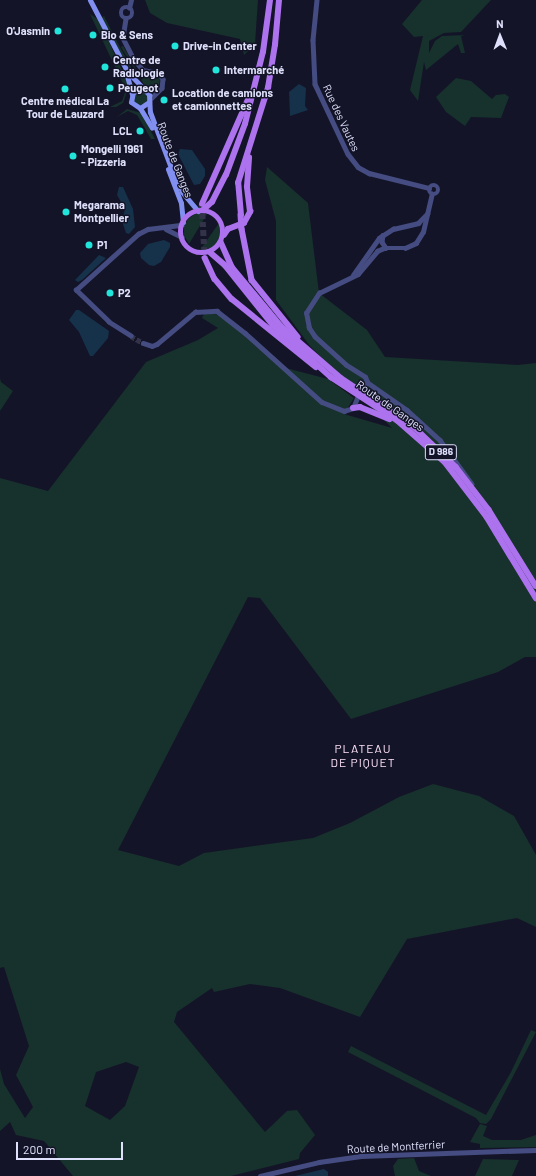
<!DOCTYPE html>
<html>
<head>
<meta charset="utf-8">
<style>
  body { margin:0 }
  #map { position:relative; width:536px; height:1176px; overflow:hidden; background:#141428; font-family:Barlow,sans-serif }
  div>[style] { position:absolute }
  .green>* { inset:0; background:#17312c }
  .water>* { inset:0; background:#16314a }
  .tertiary-tunnel>* { height:4.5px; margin-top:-2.25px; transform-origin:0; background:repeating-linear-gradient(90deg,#323348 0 4.5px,transparent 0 6.5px) }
  .primary-tunnel>* { height:5.5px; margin-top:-2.75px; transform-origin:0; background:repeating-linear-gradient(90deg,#323348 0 5.5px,transparent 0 8.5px) }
  .tertiary>* { height:4.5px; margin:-2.25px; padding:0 2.25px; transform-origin:2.25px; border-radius:2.25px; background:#444c81 }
  .tertiary>.ring { margin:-2.25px; padding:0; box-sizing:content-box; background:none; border:4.5px solid #444c81; border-radius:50% }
  .secondary>* { height:5px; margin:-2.5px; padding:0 2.5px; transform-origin:2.5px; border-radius:2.5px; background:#818ff0 }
  .primary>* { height:5.5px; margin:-2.75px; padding:0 2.75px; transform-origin:2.75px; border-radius:2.75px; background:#ad72ee }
  .primary>.ring { margin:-2.75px; padding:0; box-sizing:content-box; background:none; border:5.5px solid #ad72ee; border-radius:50% }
  .primary-bridge>* { height:5.5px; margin:-2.75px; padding:0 2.75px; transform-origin:2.75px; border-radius:2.75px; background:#ad72ee }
  .dots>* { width:11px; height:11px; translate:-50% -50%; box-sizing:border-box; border:2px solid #141428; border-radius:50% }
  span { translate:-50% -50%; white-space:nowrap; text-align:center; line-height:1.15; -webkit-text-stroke:3px #141428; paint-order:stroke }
  .shield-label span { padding:1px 3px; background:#141428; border:1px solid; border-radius:3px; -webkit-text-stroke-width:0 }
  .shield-label { font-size:10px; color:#dfe0fb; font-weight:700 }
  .poi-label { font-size:11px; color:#dfe0fb; font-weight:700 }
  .right { translate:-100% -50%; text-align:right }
  .left { translate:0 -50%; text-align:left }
  .street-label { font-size:11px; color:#dfe0fb }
  .neighbourhood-label { font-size:12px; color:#fbe0f6; letter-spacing:1px }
  .north { position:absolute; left:480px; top:16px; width:40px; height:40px; -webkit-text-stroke:3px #141428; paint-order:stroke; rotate:359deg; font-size:11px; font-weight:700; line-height:16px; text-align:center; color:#dfe0fb }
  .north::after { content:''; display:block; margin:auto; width:14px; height:18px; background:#dfe0fb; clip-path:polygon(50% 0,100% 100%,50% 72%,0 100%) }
  .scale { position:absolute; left:16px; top:1142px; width:107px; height:18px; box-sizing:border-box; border:2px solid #dfe0fb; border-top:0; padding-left:5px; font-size:12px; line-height:14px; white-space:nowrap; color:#dfe0fb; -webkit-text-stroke:3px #141428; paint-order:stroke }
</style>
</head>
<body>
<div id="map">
  <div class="green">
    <i style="clip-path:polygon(145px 0,258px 0,255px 44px,244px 55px,240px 39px,167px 23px,150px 13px)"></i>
    <i style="clip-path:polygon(422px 0,491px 0,461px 32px,444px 33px,429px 41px,429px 53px,435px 41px,442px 36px,465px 35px,461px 36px,465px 53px,461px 53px,458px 44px,426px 70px,424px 62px,418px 101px,410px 90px,423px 36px,414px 37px,402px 24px)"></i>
    <i style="clip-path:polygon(90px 14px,99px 20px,129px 86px,123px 103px,116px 107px,110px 107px,122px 101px,126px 90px)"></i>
    <i style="clip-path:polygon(104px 16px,122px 51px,138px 80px,122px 57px,101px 18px)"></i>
    <i style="clip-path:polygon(123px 46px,142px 80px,143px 74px,156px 76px,160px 79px,159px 86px,152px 89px,145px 86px,126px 55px,121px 47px)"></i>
    <i style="clip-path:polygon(456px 78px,471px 81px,492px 99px,496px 95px,505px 94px,509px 97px,501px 118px,471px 117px,465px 126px,446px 112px,436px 97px)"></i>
    <i style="clip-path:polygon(140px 91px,145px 93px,148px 99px,144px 105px,137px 105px,133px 100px,135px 94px)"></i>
    <i style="clip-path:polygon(127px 109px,141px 113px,155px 139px,151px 139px,137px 115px,128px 111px,117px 117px)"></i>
    <i style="clip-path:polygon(evenodd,267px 167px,308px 203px,319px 293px,367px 330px,385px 357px,518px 365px,536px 363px,536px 657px,525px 657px,498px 672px,351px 719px,260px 598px,248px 597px,118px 850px,179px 866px,204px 853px,313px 838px,350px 823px,399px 797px,433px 784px,479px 796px,514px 816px,536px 855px,536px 927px,517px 918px,407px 939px,360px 1017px,280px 988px,250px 984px,214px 992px,212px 988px,177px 1012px,174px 1022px,265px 1132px,287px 1111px,297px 1110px,315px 1135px,300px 1153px,299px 1159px,231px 1176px,73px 1176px,44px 1141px,16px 1135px,10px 1122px,0 1131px,0 1069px,4px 1084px,25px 1118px,33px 1107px,16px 1075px,29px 1046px,4px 967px,0 968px,0 478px,48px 491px,146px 362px,198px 340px,218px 328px,202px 318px,204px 314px,211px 312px,224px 318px,278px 366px,328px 379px,354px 398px,344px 414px,392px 428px,310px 346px,276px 300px,276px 221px,265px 180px,267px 167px,126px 1062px,139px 1067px,125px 1106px,110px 1120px,85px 1106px,96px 1072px,126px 1062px)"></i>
    <i style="clip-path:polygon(195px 214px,207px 214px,189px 244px,184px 235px,184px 227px,188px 219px)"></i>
    <i style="clip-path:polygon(219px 223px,221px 233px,216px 244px,211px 248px,200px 250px)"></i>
    <i style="clip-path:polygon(0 378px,1px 382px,13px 391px,0 411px)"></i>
    <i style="clip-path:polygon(531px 1030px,536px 1032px,491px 1119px,486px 1124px,480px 1123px,476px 1118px,348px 1052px,351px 1046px,486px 1115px,511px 1072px)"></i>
    <i style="clip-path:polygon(480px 1124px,487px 1126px,483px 1136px,492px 1140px,521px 1140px,536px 1135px,536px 1147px,480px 1148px,480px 1144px,470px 1142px)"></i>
    <i style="clip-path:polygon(414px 1158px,419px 1171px,431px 1176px,395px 1176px,393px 1166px,398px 1159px)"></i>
    <i style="clip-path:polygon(483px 1159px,519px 1160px,512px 1176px,475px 1176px)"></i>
  </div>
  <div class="water">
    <i style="clip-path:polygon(299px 84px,306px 88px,305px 106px,308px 110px,290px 116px,289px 92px)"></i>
    <i style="clip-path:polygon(180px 149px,192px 150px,205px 169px,205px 176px,200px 184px,194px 185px,178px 154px)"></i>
    <i style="clip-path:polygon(119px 187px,123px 187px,133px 209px,135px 227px,129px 234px,126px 233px,122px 221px,125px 209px,117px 195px)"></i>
    <i style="clip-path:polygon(164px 240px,170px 243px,170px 247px,161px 262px,154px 266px,149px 265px,141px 258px,140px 253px,148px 244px)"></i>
    <i style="clip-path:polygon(99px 255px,106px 258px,82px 280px,78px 282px,75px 280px)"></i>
    <i style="clip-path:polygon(76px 310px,79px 310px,109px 331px,108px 338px,93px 356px,90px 356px,79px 332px,69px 320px)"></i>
    <i style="clip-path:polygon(324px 1169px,328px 1172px,328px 1176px,295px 1176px)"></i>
  </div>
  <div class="tertiary-tunnel">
    <i style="left:131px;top:336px;width:14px;rotate:30deg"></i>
  </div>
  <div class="primary-tunnel">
    <i style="left:202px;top:205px;width:53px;rotate:86.8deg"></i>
  </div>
  <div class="tertiary">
    <i style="left:317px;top:0;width:40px;rotate:95.7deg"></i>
    <i style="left:313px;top:40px;width:44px;rotate:87.4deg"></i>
    <i style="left:315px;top:84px;width:77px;rotate:64.8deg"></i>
    <i style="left:348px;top:154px;width:16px;rotate:52deg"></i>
    <i style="left:358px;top:167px;width:13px;rotate:29deg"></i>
    <i style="left:369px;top:173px;width:62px;rotate:14deg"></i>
    <i class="ring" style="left:121.5px;top:7.5px;width:6.5px;height:6.5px"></i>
    <i style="left:129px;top:8px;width:8px;rotate:-76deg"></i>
    <i style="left:126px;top:19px;width:19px;rotate:99deg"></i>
    <i style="left:123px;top:38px;width:22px;rotate:63deg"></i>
    <i style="left:133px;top:58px;width:16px;rotate:50deg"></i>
    <i style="left:143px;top:70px;width:16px;rotate:11deg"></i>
    <i style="left:159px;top:73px;width:7px;rotate:56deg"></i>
    <i style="left:163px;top:79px;width:9px;rotate:96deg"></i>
    <i style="left:162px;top:88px;width:17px;rotate:135deg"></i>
    <i class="ring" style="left:429px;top:185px;width:5.5px;height:5.5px"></i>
    <i style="left:166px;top:229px;width:18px;rotate:27deg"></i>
    <i style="left:383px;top:235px;width:7px;rotate:98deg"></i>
    <i style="left:382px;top:242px;width:7px;rotate:56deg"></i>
    <i style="left:353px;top:275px;width:45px;rotate:-54.9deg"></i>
    <i style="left:379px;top:238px;width:17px;rotate:-33deg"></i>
    <i style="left:393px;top:229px;width:26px;rotate:-13deg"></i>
    <i style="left:418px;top:223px;width:13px;rotate:-45deg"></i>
    <i style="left:131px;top:336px;width:26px;rotate:-148deg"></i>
    <i style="left:109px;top:322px;width:46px;rotate:-135.9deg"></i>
    <i style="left:76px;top:290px;width:84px;rotate:-42.1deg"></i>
    <i style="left:138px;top:234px;width:11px;rotate:-27deg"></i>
    <i style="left:148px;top:229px;width:34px;rotate:-7deg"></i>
    <i style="left:143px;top:343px;width:9px;rotate:18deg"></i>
    <i style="left:152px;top:346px;width:5px;rotate:-22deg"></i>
    <i style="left:157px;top:344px;width:50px;rotate:-40.1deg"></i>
    <i style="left:195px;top:312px;width:22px;rotate:-3deg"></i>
    <i style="left:217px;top:311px;width:36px;rotate:38deg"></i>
    <i style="left:245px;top:333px;width:103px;rotate:41.9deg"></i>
    <i style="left:322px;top:402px;width:24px;rotate:22deg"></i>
    <i style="left:344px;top:411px;width:9px;rotate:-18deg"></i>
    <i style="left:353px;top:408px;width:11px;rotate:-68deg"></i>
    <i style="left:367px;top:382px;width:5px;rotate:-112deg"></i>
    <i style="left:365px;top:377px;width:22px;rotate:-148deg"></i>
    <i style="left:346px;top:365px;width:42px;rotate:-137.9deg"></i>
    <i style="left:315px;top:337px;width:11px;rotate:-124deg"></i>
    <i style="left:309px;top:328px;width:15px;rotate:-101deg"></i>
    <i style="left:306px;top:313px;width:24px;rotate:-57deg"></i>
    <i style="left:319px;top:293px;width:43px;rotate:-26deg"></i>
    <i style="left:358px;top:274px;width:30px;rotate:-50deg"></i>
    <i style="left:377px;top:251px;width:8px;rotate:-23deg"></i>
    <i style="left:384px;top:248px;width:21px"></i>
    <i style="left:405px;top:248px;width:12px;rotate:-24deg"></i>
    <i style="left:416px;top:243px;width:13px;rotate:-58deg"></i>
    <i style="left:423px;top:232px;width:39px;rotate:-77deg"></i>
    <i style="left:367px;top:382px;width:49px;rotate:35deg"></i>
    <i style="left:407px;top:410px;width:45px;rotate:42.3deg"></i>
    <i style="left:440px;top:440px;width:54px;rotate:54deg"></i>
    <i style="left:363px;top:389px;width:8px;rotate:-60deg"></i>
    <i style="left:260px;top:1176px;width:61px;rotate:-13.3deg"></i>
    <i style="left:319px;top:1162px;width:42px;rotate:-8.1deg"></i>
    <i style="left:361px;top:1156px;width:175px;rotate:-2deg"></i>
  </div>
  <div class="secondary">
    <i style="left:90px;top:0;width:80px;rotate:62.5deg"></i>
    <i style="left:127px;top:71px;width:33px;rotate:47deg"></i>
    <i style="left:149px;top:95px;width:17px;rotate:87deg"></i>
    <i style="left:150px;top:112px;width:60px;rotate:69.4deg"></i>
    <i style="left:171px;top:168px;width:26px;rotate:65deg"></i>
    <i style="left:182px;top:192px;width:25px;rotate:50deg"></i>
    <i style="left:126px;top:72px;width:23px;rotate:75deg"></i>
    <i style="left:143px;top:90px;width:10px;rotate:169deg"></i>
    <i style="left:133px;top:92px;width:10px;rotate:101deg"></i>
    <i style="left:131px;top:102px;width:11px;rotate:34deg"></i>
    <i style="left:140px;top:108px;width:11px;rotate:-34deg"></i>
    <i style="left:140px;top:108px;width:23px;rotate:59deg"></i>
    <i style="left:168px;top:169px;width:36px;rotate:69deg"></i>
    <i style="left:181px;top:203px;width:19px;rotate:84deg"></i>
  </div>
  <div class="primary">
    <i style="left:202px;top:204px;width:119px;rotate:-66.2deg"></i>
    <i style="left:203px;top:210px;width:12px;rotate:-42deg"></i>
    <i style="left:212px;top:202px;width:30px;rotate:-63deg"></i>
    <i style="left:226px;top:175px;width:54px;rotate:-69.6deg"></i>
    <i style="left:245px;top:124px;width:74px;rotate:-76deg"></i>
    <i style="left:263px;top:52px;width:52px;rotate:-82.3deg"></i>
    <i class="ring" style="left:181px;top:211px;width:36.5px;height:36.5px"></i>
    <i style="left:241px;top:215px;width:32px;rotate:-95deg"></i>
    <i style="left:238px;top:183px;width:100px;rotate:-72.5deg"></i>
    <i style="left:268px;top:88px;width:44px;rotate:-80.8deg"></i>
    <i style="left:275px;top:45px;width:45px;rotate:-84.9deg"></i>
    <i style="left:242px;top:229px;width:52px;rotate:78.9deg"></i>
    <i style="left:252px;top:280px;width:73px;rotate:51.1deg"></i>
    <i style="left:224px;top:235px;width:7px;rotate:-56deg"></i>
    <i style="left:228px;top:229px;width:17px;rotate:-21deg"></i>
    <i style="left:244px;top:223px;width:13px;rotate:-61deg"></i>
    <i style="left:250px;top:212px;width:25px;rotate:-97deg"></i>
    <i style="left:247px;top:187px;width:29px;rotate:-86deg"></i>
    <i style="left:221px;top:242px;width:27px;rotate:66deg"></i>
    <i style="left:232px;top:267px;width:77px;rotate:50.3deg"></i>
    <i style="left:281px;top:326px;width:79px;rotate:40.9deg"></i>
    <i style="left:341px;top:378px;width:87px;rotate:33.7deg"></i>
    <i style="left:413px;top:426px;width:59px;rotate:43.6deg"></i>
    <i style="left:456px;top:467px;width:54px;rotate:52.5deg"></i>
    <i style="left:489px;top:510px;width:89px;rotate:58.3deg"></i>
    <i style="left:210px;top:252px;width:20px;rotate:41deg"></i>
    <i style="left:225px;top:265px;width:77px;rotate:51.3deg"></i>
    <i style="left:273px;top:325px;width:78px;rotate:41.9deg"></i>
    <i style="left:331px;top:377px;width:79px;rotate:33.1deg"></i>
    <i style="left:397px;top:420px;width:64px;rotate:41.2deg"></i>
    <i style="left:445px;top:462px;width:69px;rotate:52.6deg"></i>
    <i style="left:487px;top:517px;width:95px;rotate:58.8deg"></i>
    <i style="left:205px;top:258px;width:23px;rotate:65deg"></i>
    <i style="left:215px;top:279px;width:26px;rotate:50deg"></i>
    <i style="left:232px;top:299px;width:108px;rotate:39deg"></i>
    <i style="left:353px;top:408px;width:7px;rotate:-8deg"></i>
    <i style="left:360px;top:407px;width:32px;rotate:22deg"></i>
  </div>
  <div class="primary-bridge">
    <i style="left:241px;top:215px;width:14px;rotate:86deg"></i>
  </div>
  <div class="dots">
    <i style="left:58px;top:31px;background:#21e5da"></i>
    <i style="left:93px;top:35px;background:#21e5da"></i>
    <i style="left:175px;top:46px;background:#21e5da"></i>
    <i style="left:105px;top:67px;background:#21e5da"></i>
    <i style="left:216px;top:70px;background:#21e5da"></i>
    <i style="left:110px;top:88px;background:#21e5da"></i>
    <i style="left:65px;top:89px;background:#21e5da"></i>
    <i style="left:164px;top:100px;background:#21e5da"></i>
    <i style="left:140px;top:131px;background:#21e5da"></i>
    <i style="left:73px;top:156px;background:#21e5da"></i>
    <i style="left:66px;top:212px;background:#21e5da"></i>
    <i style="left:89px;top:245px;background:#21e5da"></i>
    <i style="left:110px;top:293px;background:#21e5da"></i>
  </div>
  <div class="shield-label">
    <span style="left:441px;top:452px">D 986</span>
  </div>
  <div class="poi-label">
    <span class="right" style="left:50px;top:31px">O'Jasmin</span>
    <span class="left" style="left:101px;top:35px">Bio &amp; Sens</span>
    <span class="left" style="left:183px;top:46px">Drive-in Center</span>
    <span class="left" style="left:113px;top:67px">Centre de<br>Radiologie</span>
    <span class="left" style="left:224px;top:70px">Intermarché</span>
    <span class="left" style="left:118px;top:88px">Peugeot</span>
    <span class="left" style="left:172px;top:100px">Location de camions<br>et camionnettes</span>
    <span style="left:65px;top:108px">Centre médical La<br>Tour de Lauzard</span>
    <span class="right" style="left:132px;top:131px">LCL</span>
    <span class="left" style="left:81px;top:156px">Mongelli 1961<br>- Pizzeria</span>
    <span class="left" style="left:74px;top:212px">Megarama<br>Montpellier</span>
    <span class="left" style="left:97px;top:245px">P1</span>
    <span class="left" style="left:118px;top:293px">P2</span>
  </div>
  <div class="street-label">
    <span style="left:341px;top:118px;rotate:65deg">Rue des Vautes</span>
    <span style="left:175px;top:160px;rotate:69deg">Route de Ganges</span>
    <span style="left:390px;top:406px;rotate:35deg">Route de Ganges</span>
    <span style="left:396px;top:1147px;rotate:-3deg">Route de Montferrier</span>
  </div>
  <div class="neighbourhood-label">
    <span style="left:363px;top:756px">PLATEAU<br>DE PIQUET</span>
  </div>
  <div class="north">N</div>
  <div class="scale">200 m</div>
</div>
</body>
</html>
